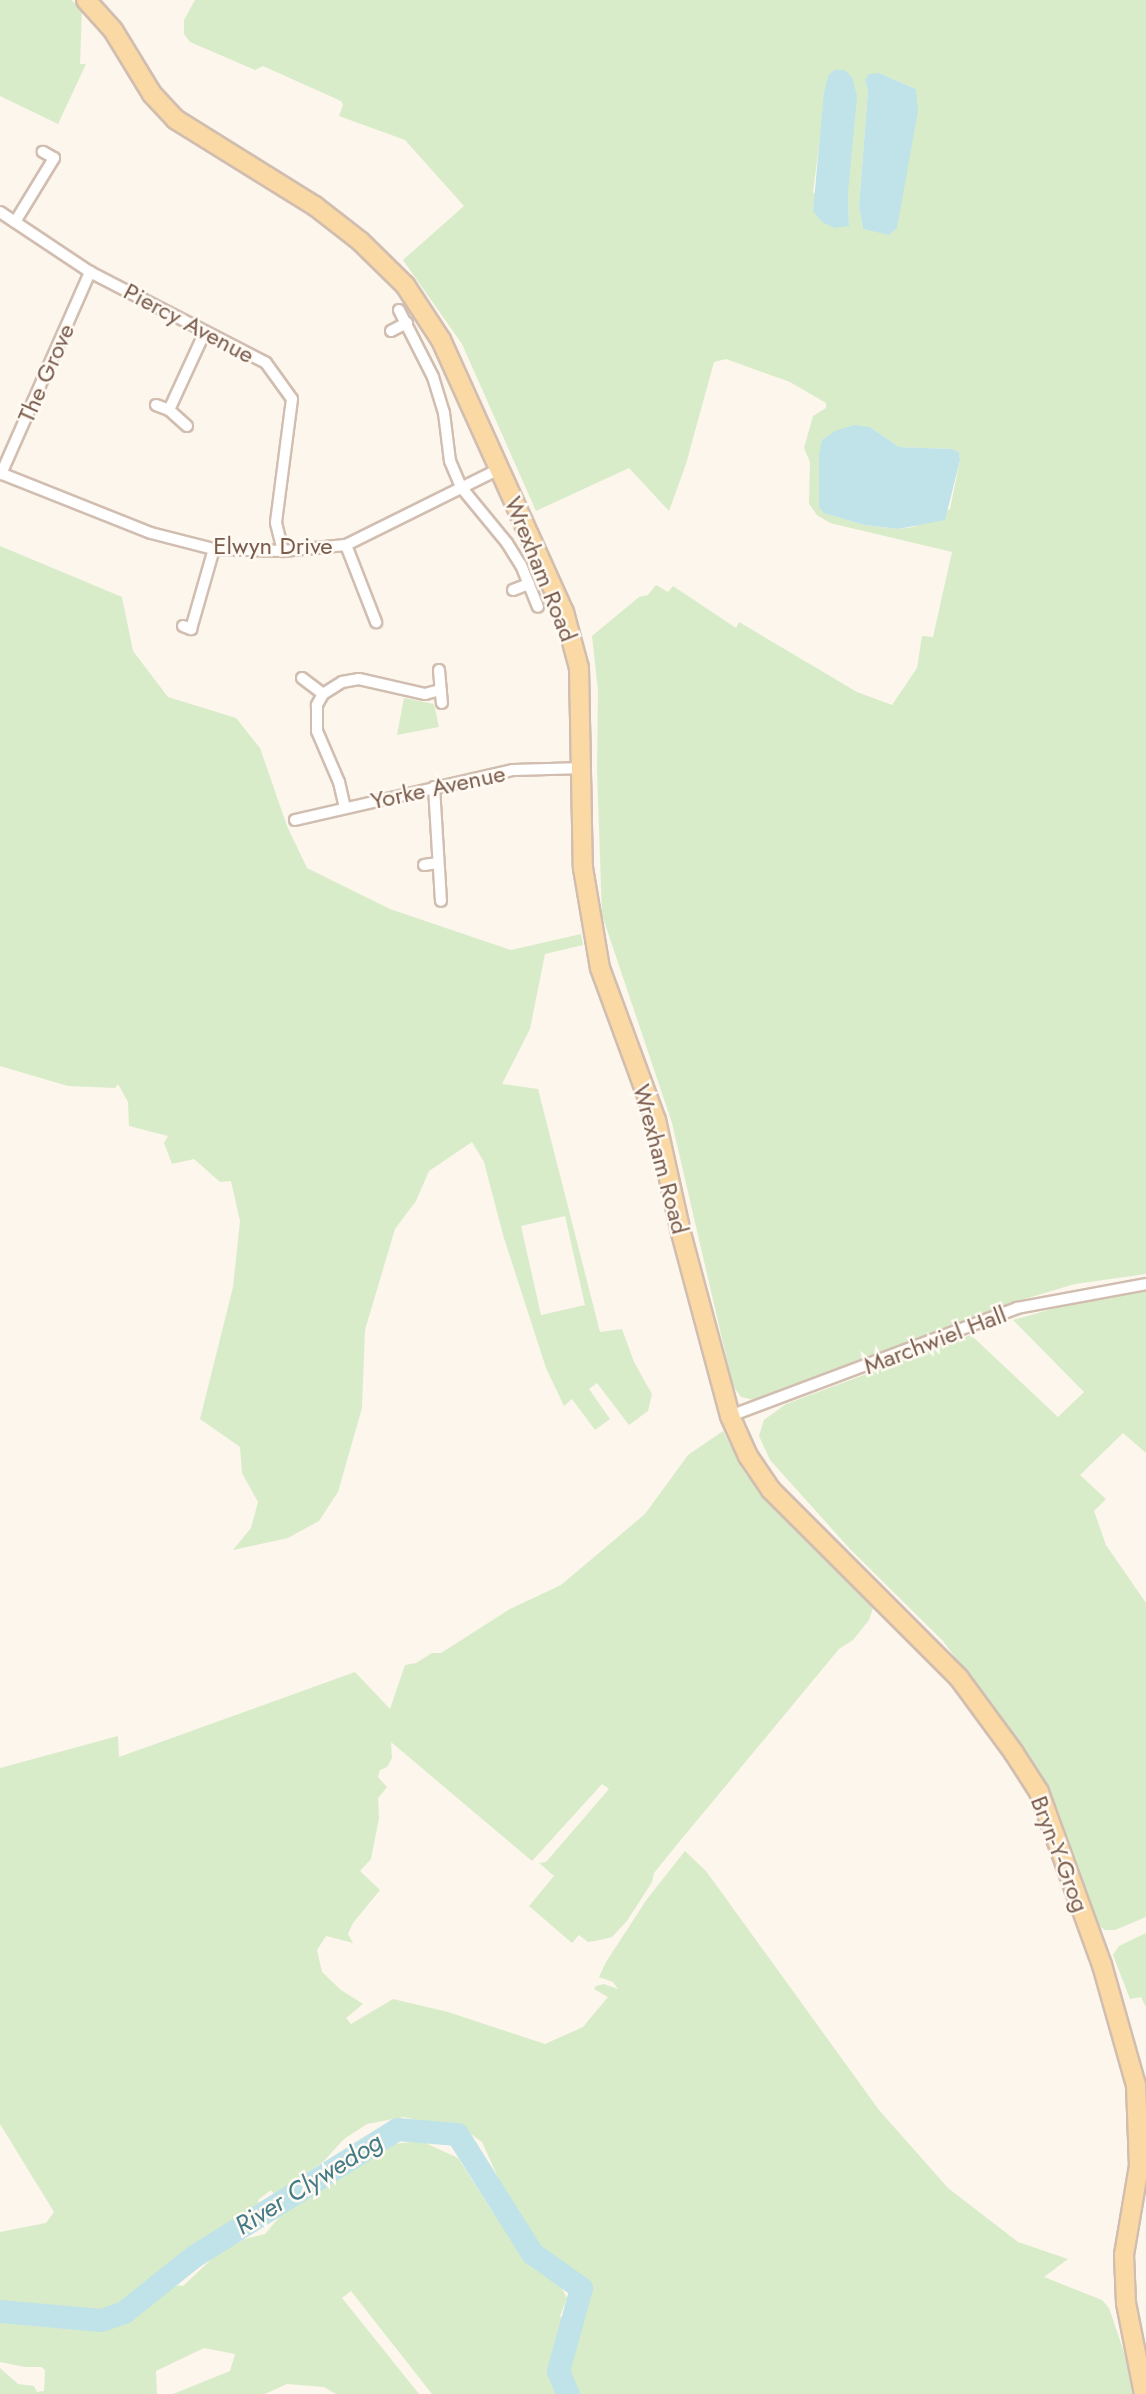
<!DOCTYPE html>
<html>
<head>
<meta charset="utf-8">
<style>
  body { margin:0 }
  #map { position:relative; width:1146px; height:2394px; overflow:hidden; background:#fdf6ec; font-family:Jost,sans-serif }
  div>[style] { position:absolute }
  .green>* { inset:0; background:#d8ecc9 }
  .water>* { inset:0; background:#bfe3e8 }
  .river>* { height:23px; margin:-11.5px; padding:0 11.5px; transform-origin:11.5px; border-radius:11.5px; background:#bfe3e8 }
  .roads { filter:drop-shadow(2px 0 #d1beb0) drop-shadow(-2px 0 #d1beb0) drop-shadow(0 2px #d1beb0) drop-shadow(0 -2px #d1beb0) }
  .minor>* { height:10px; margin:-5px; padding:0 5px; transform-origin:5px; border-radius:5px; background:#fff }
  .primary>* { height:18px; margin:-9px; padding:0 9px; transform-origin:9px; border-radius:9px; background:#fbd9a5 }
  span { translate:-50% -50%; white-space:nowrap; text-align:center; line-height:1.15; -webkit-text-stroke:5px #fffaf3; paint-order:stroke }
  .street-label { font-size:24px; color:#7a5c4d }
  .water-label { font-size:26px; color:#437c86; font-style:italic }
</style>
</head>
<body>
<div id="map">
  <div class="green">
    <i style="clip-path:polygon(0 0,71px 0,82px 9px,80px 64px,86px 64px,58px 124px,0 96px)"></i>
    <i style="clip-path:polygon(evenodd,195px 0,1146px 0,1146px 1274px,1075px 1284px,1011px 1303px,758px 1401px,741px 1397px,733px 1386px,672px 1123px,602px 915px,597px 771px,598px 691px,592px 636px,639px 597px,648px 595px,656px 585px,668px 592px,673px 586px,736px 628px,739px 622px,857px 692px,892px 705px,917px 668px,922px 636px,933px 637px,952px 552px,830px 523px,817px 515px,809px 504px,810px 462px,804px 448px,813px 416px,826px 408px,826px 403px,790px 382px,726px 359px,714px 362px,686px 464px,669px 511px,629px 468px,536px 511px,462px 344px,403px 260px,464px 206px,405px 140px,339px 116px,343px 105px,341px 101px,263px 66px,255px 70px,190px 42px,184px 34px,184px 20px,195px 0,879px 73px,916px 89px,897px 227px,889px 234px,863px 229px,859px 206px,868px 91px,865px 80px,879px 73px,195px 0,828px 76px,848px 193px,849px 226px,813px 192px,828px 76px,195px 0,870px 427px,899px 447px,952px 449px,959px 452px,960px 460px,950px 509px,913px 527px,898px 529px,864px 525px,834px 516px,819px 507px,819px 483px,870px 427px)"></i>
    <i style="clip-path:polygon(evenodd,0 546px,122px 597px,133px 651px,168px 697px,236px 718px,260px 748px,287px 826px,307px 868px,390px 909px,511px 950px,581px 934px,583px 945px,545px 954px,530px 1029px,502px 1084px,538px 1089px,600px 1332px,622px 1329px,634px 1362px,652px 1394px,648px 1411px,629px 1425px,597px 1383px,589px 1389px,610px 1419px,595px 1430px,572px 1399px,564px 1406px,546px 1368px,503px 1235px,484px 1162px,472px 1142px,429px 1171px,416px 1201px,395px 1229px,365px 1330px,362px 1408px,338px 1492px,319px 1521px,288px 1538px,233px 1550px,251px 1528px,258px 1502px,242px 1473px,240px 1447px,200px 1419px,233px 1287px,240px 1221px,231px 1181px,220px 1182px,194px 1159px,172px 1164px,164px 1143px,168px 1136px,129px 1126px,128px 1102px,118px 1084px,115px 1088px,68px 1086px,0 1066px,0 546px,565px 1216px,585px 1305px,541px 1315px,521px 1226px,565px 1216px)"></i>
    <i style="clip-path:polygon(404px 698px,434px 704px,439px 727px,397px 735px)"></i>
    <i style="clip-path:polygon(1146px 1290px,1146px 1453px,1123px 1433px,1080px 1475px,1106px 1499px,1094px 1511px,1106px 1545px,1146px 1603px,1146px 1917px,1115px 1930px,1105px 1930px,1098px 1925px,1058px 1810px,1030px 1760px,943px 1641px,850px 1549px,770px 1460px,759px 1436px,764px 1420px,786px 1404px,971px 1335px,1058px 1417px,1084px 1392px,1013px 1320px,1066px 1305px)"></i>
    <i style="clip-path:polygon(evenodd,723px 1431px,745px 1473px,781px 1516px,874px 1605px,869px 1620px,853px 1640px,839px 1649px,675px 1847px,654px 1873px,652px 1882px,627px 1921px,612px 1937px,600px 1940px,588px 1942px,579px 1935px,572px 1943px,529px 1906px,554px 1876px,539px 1863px,546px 1862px,609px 1789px,602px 1784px,532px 1861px,391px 1742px,392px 1758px,387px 1767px,380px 1770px,378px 1777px,387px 1787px,378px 1798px,379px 1818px,371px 1859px,360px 1871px,380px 1890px,353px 1923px,348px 1934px,353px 1943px,326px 1936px,317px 1950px,322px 1972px,341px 1990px,363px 2004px,346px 2018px,351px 2024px,393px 1999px,448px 2012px,545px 2044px,583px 2027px,608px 1997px,594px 1989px,596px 1986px,604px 1984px,618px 1989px,613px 1982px,599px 1977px,606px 1962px,647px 1899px,685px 1851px,706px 1871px,879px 2110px,948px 2188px,1018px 2242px,1068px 2259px,1044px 2277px,1102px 2300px,1109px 2308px,1125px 2355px,1133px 2394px,432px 2394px,351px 2291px,342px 2298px,419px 2394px,336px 2394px,324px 2387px,287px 2384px,265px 2394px,173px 2394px,230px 2371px,235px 2354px,204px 2348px,156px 2371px,157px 2394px,0 2394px,0 2368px,18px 2384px,34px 2386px,37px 2392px,44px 2391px,45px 2370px,41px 2367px,25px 2367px,0 2362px,0 2232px,46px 2223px,54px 2212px,0 2124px,0 1768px,118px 1736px,119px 1757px,355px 1672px,390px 1709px,405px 1665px,416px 1663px,432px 1653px,441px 1653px,510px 1609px,561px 1585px,645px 1514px,688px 1455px,723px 1431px,404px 2117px,443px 2126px,457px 2124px,482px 2142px,505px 2193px,537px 2248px,591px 2288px,579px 2331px,560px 2316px,567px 2298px,558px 2281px,525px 2255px,492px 2211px,458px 2158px,421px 2141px,385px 2145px,292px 2202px,265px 2234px,245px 2239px,217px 2254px,183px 2286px,173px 2285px,159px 2293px,152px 2287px,230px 2221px,259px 2203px,258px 2200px,271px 2190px,274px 2194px,323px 2162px,344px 2139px,367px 2124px,404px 2117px)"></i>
    <i style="clip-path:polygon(1146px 1933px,1146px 2007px,1141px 1997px,1130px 1999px,1113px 1955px,1119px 1946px)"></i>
  </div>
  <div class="water">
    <i style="clip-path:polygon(834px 70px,844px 70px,852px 77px,857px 96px,848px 193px,849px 226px,835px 228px,822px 222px,813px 211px,824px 93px,828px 76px)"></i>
    <i style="clip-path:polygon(879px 73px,916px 89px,918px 111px,897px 228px,889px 235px,863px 229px,859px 206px,868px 91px,865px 80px,869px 74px)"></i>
    <i style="clip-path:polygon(854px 425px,870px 427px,899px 447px,952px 449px,959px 452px,960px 460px,945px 520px,898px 529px,864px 525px,824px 513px,819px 507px,819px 455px,822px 440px,835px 431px)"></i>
  </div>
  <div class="river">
    <i style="left:0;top:2311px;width:101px;rotate:5.1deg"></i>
    <i style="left:101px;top:2320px;width:24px;rotate:-19deg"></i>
    <i style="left:124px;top:2312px;width:90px;rotate:-38.7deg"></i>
    <i style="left:194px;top:2256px;width:239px;rotate:-32deg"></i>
    <i style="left:397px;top:2129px;width:60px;rotate:4.8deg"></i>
    <i style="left:457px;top:2134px;width:141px;rotate:57.8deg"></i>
    <i style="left:532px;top:2253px;width:60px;rotate:35.5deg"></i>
    <i style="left:581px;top:2288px;width:86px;rotate:105.5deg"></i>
    <i style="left:558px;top:2371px;width:25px;rotate:67deg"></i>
  </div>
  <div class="roads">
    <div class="minor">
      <i style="left:0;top:212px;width:108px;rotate:33.7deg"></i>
      <i style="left:90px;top:272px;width:198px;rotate:27.3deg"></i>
      <i style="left:266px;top:363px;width:44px;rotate:54.2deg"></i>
      <i style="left:292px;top:399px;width:125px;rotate:97.4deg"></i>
      <i style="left:276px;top:523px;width:29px;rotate:76deg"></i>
      <i style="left:15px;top:222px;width:75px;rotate:-58.6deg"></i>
      <i style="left:54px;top:158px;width:13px;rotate:-151deg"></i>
      <i style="left:399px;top:310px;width:75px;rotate:63.1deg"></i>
      <i style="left:433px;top:377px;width:38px;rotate:73deg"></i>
      <i style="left:444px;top:413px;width:48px;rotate:82.9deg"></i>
      <i style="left:450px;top:461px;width:28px;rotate:67deg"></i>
      <i style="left:461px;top:487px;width:72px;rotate:50.6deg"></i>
      <i style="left:507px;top:543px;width:26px;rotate:58deg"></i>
      <i style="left:521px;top:565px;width:45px;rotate:68deg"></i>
      <i style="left:391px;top:331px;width:18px;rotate:-27deg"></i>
      <i style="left:156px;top:405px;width:14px;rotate:21deg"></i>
      <i style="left:187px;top:426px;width:24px;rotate:-138deg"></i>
      <i style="left:169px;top:410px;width:84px;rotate:-65.3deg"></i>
      <i style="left:0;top:473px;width:162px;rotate:21.7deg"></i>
      <i style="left:151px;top:533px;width:65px;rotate:14.3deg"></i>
      <i style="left:214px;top:549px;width:69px;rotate:1.7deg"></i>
      <i style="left:283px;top:551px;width:63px;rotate:-5.4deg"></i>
      <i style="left:346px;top:545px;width:171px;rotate:-26.4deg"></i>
      <i style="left:1px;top:474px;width:221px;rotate:-66.2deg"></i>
      <i style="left:346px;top:545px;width:83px;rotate:68.7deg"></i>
      <i style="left:513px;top:590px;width:17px;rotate:-21deg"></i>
      <i style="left:183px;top:626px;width:9px;rotate:21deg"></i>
      <i style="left:191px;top:629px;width:83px;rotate:-74deg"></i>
      <i style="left:439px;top:670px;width:33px;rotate:85deg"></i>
      <i style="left:302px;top:678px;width:26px;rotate:37deg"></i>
      <i style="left:323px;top:694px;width:13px;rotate:119deg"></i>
      <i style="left:317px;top:705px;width:26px;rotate:90deg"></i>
      <i style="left:317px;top:731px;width:56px;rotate:66.7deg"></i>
      <i style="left:339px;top:782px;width:26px;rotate:77deg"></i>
      <i style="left:323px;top:694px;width:22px;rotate:-32deg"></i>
      <i style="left:342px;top:682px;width:17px;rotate:-10deg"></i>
      <i style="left:359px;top:679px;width:68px;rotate:12.8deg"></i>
      <i style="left:425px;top:694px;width:16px;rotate:-15deg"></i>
      <i style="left:434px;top:787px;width:114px;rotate:86.5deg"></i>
      <i style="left:295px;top:820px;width:224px;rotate:-12.9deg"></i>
      <i style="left:513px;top:770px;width:71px;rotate:-1.6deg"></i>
      <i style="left:424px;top:865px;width:14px;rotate:-8deg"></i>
      <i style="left:730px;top:1416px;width:307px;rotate:-20.6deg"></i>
      <i style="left:1017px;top:1308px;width:131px;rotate:-10.5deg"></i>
    </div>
    <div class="primary">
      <i style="left:86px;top:0;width:40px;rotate:48deg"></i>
      <i style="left:113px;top:30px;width:75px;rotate:58.6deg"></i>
      <i style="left:152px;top:94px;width:34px;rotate:47deg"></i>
      <i style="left:175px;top:119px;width:165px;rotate:31.9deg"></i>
      <i style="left:315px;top:206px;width:57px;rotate:37.9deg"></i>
      <i style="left:360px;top:241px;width:63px;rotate:44.4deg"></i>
      <i style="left:405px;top:285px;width:66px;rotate:56.8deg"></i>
      <i style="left:441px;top:340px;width:299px;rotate:65.7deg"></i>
      <i style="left:564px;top:612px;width:58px;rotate:75deg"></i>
      <i style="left:579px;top:668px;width:200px;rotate:88.9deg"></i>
      <i style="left:583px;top:868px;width:101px;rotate:80.4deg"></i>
      <i style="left:600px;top:968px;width:162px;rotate:69.8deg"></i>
      <i style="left:656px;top:1120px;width:116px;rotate:77.5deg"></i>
      <i style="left:681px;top:1233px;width:189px;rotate:75deg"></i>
      <i style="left:730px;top:1416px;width:44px;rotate:65.8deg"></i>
      <i style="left:748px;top:1456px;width:41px;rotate:55.9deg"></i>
      <i style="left:771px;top:1490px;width:266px;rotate:45deg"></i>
      <i style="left:959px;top:1678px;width:93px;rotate:53.7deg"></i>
      <i style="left:1014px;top:1753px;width:46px;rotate:57.3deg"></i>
      <i style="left:1039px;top:1792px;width:184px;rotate:70deg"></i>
      <i style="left:1102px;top:1965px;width:125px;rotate:74.2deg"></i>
      <i style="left:1136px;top:2085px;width:81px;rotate:87.9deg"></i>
      <i style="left:1139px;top:2166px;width:90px;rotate:99.6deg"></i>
      <i style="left:1124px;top:2255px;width:48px;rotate:87.6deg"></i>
      <i style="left:1126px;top:2303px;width:93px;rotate:78.8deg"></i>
    </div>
  </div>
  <div class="street-label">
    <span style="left:189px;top:323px;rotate:28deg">Piercy Avenue</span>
    <span style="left:46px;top:373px;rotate:-66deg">The Grove</span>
    <span style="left:273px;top:546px">Elwyn Drive</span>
    <span style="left:541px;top:569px;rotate:68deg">Wrexham Road</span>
    <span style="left:438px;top:787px;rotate:-12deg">Yorke Avenue</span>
    <span style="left:661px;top:1159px;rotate:75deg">Wrexham Road</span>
    <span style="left:935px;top:1340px;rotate:-21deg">Marchwiel Hall</span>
    <span style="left:1060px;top:1854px;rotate:69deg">Bryn-Y-Grog</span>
  </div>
  <div class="water-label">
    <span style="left:309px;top:2184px;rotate:-32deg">River Clywedog</span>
  </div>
</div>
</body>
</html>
